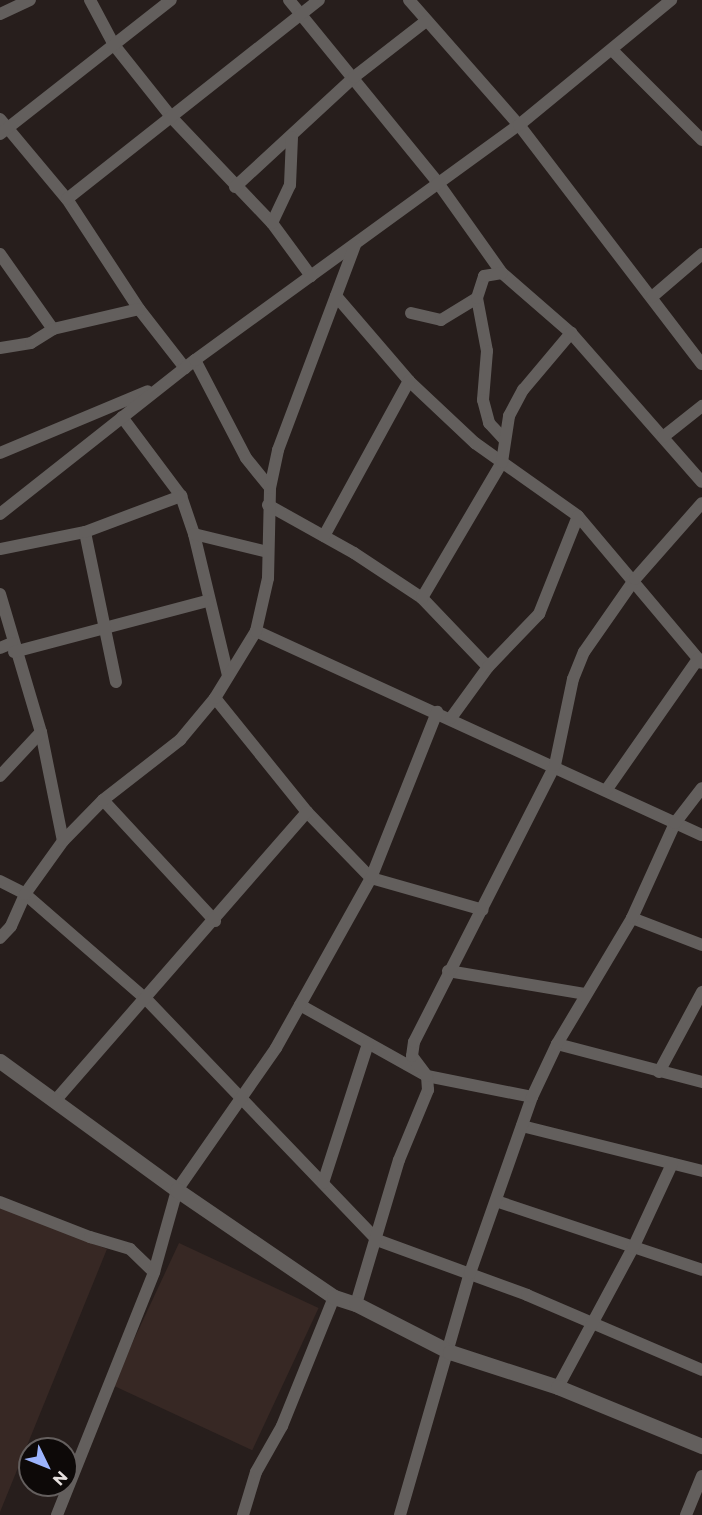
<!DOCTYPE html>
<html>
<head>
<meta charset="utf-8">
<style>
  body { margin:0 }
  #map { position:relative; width:702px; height:1515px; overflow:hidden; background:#271e1c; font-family:Montserrat,sans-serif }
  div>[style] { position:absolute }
  .built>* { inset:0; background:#372824; transform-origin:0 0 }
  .minor>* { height:12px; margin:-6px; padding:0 6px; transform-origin:6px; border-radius:6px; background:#635f5d }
  .tertiary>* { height:15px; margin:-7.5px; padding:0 7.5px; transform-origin:7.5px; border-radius:7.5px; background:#635f5d }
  span { translate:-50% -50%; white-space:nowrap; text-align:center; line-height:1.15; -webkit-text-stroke:6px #0d0908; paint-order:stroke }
  .north { position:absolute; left:18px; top:1437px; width:60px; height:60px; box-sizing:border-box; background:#0d0908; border:2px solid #645f5e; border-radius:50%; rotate:133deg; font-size:16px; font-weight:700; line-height:24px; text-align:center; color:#e6e0de }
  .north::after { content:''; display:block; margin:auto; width:21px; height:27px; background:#9cb4fd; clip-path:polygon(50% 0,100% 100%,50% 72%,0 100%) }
</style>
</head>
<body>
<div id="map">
  <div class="built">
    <i style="clip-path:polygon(0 1207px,107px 1249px,0 1512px)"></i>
    <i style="left:179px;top:1243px;width:154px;height:157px;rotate:25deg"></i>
  </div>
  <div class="minor">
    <i style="left:90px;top:0;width:51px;rotate:61.9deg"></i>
    <i style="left:114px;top:45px;width:93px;rotate:51.5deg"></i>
    <i style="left:172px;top:118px;width:145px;rotate:46.4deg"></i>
    <i style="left:272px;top:223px;width:66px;rotate:53.7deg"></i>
    <i style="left:289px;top:0;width:236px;rotate:50.8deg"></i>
    <i style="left:438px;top:183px;width:110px;rotate:54.6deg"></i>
    <i style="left:502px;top:273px;width:91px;rotate:41deg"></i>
    <i style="left:571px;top:333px;width:198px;rotate:48.7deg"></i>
    <i style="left:409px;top:0;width:167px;rotate:48.7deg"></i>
    <i style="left:519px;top:125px;width:301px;rotate:52.6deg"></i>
    <i style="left:0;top:14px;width:33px;rotate:-25deg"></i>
    <i style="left:613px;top:51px;width:126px;rotate:45deg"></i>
    <i style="left:0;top:119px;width:104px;rotate:50.1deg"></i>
    <i style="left:67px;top:199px;width:131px;rotate:56.8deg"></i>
    <i style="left:139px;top:309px;width:75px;rotate:52.1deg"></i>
    <i style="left:0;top:134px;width:217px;rotate:-38.1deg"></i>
    <i style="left:235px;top:187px;width:162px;rotate:-42.7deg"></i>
    <i style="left:354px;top:77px;width:90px;rotate:-37.8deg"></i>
    <i style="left:67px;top:199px;width:321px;rotate:-38.3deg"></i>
    <i style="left:272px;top:223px;width:42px;rotate:-64.7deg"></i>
    <i style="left:290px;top:185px;width:48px;rotate:-87.6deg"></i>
    <i style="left:0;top:254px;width:92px;rotate:54.8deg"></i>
    <i style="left:53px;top:329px;width:88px;rotate:-13.1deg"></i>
    <i style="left:336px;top:296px;width:112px;rotate:49.3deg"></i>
    <i style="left:409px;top:381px;width:91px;rotate:43.2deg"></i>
    <i style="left:475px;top:443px;width:126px;rotate:35.3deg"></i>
    <i style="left:578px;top:516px;width:192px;rotate:49.9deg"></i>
    <i style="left:652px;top:297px;width:66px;rotate:-40.7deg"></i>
    <i style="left:477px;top:298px;width:54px;rotate:79.3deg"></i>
    <i style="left:487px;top:351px;width:49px;rotate:94.7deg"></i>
    <i style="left:483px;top:400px;width:24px;rotate:75deg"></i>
    <i style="left:489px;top:423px;width:23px;rotate:47deg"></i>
    <i style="left:411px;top:313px;width:31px;rotate:13deg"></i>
    <i style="left:441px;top:320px;width:42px;rotate:-31.4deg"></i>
    <i style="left:477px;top:298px;width:23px;rotate:-72deg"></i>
    <i style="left:484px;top:276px;width:18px;rotate:-9deg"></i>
    <i style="left:0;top:348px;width:31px;rotate:-9deg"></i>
    <i style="left:31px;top:343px;width:26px;rotate:-32deg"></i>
    <i style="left:195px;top:360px;width:110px;rotate:62.5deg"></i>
    <i style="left:246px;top:458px;width:38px;rotate:51deg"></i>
    <i style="left:122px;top:417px;width:99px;rotate:53.2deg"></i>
    <i style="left:181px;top:496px;width:40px;rotate:71.1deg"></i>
    <i style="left:194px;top:534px;width:146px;rotate:76.5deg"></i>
    <i style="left:663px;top:437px;width:50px;rotate:-38.5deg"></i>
    <i style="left:0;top:453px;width:160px;rotate:-22.7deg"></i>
    <i style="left:268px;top:505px;width:98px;rotate:29.2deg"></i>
    <i style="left:354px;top:553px;width:82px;rotate:33.5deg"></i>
    <i style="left:422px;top:598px;width:95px;rotate:46.3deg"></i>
    <i style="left:0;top:514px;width:248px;rotate:-38.3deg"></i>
    <i style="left:195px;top:360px;width:400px;rotate:-36deg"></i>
    <i style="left:519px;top:125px;width:197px;rotate:-39.4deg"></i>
    <i style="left:194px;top:534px;width:76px;rotate:13.7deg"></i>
    <i style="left:324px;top:536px;width:177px;rotate:-61.3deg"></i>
    <i style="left:0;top:549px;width:87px;rotate:-11.3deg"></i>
    <i style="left:0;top:594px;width:144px;rotate:73.5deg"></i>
    <i style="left:41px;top:732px;width:111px;rotate:78.6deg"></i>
    <i style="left:422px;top:598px;width:158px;rotate:-59.5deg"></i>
    <i style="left:502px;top:462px;width:47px;rotate:-81.3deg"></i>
    <i style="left:509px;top:416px;width:30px;rotate:-62deg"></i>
    <i style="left:523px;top:390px;width:75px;rotate:-49.9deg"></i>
    <i style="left:256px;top:631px;width:490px;rotate:24.6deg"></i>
    <i style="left:0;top:648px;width:13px;rotate:-23deg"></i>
    <i style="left:14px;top:652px;width:200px;rotate:-14.8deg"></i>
    <i style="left:116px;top:682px;width:153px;rotate:-101.7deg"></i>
    <i style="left:85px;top:532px;width:103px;rotate:-20.6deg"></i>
    <i style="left:215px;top:698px;width:146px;rotate:51.1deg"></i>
    <i style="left:307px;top:812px;width:92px;rotate:45.9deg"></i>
    <i style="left:371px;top:878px;width:116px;rotate:15.9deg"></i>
    <i style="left:451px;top:718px;width:63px;rotate:-54deg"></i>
    <i style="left:488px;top:667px;width:74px;rotate:-46.1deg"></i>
    <i style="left:539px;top:614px;width:105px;rotate:-68.3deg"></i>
    <i style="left:0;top:776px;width:60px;rotate:-47deg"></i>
    <i style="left:607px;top:789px;width:159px;rotate:-55deg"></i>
    <i style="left:103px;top:800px;width:165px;rotate:47.2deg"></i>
    <i style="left:0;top:881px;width:28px;rotate:27deg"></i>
    <i style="left:25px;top:894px;width:162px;rotate:41deg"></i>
    <i style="left:147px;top:1000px;width:332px;rotate:46.2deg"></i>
    <i style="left:377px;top:1240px;width:160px;rotate:20.1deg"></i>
    <i style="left:527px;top:1295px;width:190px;rotate:23.2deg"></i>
    <i style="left:632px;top:918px;width:75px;rotate:21.1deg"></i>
    <i style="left:0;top:938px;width:16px;rotate:-47deg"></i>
    <i style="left:11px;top:926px;width:35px;rotate:-66deg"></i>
    <i style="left:25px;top:894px;width:65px;rotate:-54.4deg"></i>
    <i style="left:63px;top:841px;width:57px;rotate:-45.7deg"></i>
    <i style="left:103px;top:800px;width:98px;rotate:-37.9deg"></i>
    <i style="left:180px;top:740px;width:55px;rotate:-50.2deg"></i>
    <i style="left:215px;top:698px;width:79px;rotate:-58.5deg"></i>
    <i style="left:256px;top:631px;width:54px;rotate:-77.2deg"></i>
    <i style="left:268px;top:578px;width:90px;rotate:-88.7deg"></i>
    <i style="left:270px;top:488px;width:39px;rotate:-78deg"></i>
    <i style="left:278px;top:450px;width:219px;rotate:-69.4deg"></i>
    <i style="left:448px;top:971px;width:140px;rotate:9.5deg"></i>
    <i style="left:300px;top:1005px;width:145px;rotate:29.2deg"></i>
    <i style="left:427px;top:1076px;width:107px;rotate:11.3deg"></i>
    <i style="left:557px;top:1044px;width:150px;rotate:14.7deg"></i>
    <i style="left:659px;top:1072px;width:91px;rotate:-61.7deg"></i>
    <i style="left:54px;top:1102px;width:385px;rotate:-48.9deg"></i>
    <i style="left:522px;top:1126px;width:186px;rotate:14deg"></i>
    <i style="left:323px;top:1183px;width:146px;rotate:-72.1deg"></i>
    <i style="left:496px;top:1201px;width:217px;rotate:18.5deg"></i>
    <i style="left:0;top:1202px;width:97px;rotate:21.3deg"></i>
    <i style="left:90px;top:1237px;width:42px;rotate:16.7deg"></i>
    <i style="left:130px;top:1249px;width:33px;rotate:44deg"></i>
    <i style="left:356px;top:1304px;width:150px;rotate:-73.4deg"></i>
    <i style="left:399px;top:1160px;width:76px;rotate:-67.5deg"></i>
    <i style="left:428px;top:1090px;width:14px;rotate:-94deg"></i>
    <i style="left:427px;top:1076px;width:25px;rotate:-127deg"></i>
    <i style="left:412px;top:1056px;width:14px;rotate:-82deg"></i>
    <i style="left:414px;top:1042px;width:311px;rotate:-63deg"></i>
    <i style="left:555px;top:765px;width:88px;rotate:-78.2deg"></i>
    <i style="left:573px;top:679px;width:29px;rotate:-68deg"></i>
    <i style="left:584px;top:652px;width:89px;rotate:-55.1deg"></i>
    <i style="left:635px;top:579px;width:101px;rotate:-48.6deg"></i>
    <i style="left:558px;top:1387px;width:158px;rotate:-61.7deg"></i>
    <i style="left:633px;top:1248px;width:93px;rotate:-65.1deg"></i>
    <i style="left:57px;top:1515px;width:262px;rotate:-68.2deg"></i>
    <i style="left:154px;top:1272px;width:85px;rotate:-74.3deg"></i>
    <i style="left:177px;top:1190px;width:173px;rotate:-55.1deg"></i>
    <i style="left:276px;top:1048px;width:195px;rotate:-60.8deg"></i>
    <i style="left:371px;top:878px;width:179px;rotate:-68.3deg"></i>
    <i style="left:243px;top:1515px;width:45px;rotate:-73.2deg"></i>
    <i style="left:256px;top:1472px;width:53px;rotate:-60.5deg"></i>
    <i style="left:282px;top:1426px;width:139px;rotate:-68deg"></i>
    <i style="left:400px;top:1515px;width:252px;rotate:-73.9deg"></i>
    <i style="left:470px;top:1273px;width:187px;rotate:-70.6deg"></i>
    <i style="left:532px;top:1097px;width:59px;rotate:-64.7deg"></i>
    <i style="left:557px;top:1044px;width:147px;rotate:-59.2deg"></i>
    <i style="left:632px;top:918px;width:104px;rotate:-65.6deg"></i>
    <i style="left:675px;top:823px;width:44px;rotate:-52.4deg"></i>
    <i style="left:686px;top:1515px;width:42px;rotate:-67.7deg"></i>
  </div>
  <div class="tertiary">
    <i style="left:0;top:1061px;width:219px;rotate:36.1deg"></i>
    <i style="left:177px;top:1190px;width:190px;rotate:34.3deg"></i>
    <i style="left:334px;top:1297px;width:23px;rotate:18deg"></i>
    <i style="left:356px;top:1304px;width:106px;rotate:27.1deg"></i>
    <i style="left:450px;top:1352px;width:114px;rotate:18deg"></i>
    <i style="left:558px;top:1387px;width:156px;rotate:22.3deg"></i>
  </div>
  <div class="north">N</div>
</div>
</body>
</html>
